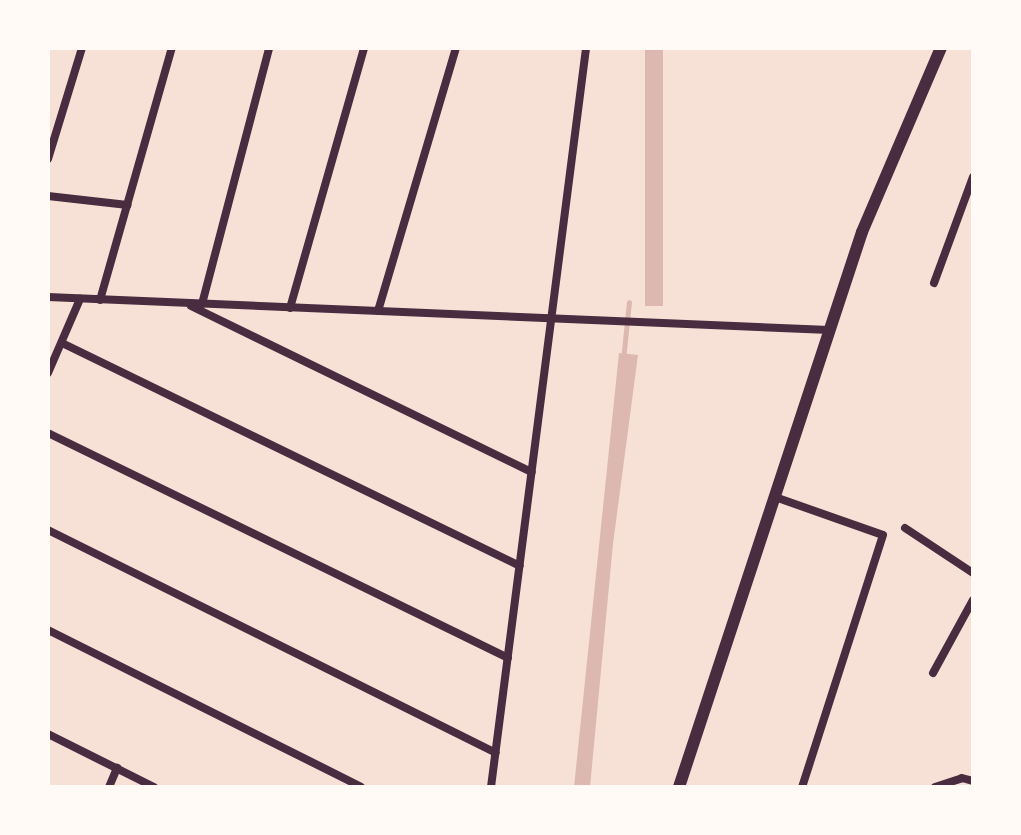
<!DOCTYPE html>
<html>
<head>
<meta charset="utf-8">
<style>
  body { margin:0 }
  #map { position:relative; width:1021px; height:835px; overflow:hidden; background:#f7e1d7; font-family:Commissioner,sans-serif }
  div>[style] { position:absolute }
  .water>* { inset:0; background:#dcb8b0; transform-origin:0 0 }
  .stream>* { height:5px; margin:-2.5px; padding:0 2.5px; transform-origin:2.5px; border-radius:2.5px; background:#dcb8b0 }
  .minor>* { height:8px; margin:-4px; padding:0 4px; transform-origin:4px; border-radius:4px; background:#4a2c40 }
  .tertiary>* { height:12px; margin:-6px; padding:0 6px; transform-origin:6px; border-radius:6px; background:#4a2c40 }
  span { translate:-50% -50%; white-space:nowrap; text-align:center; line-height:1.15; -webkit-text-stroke:7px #fffaf5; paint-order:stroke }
  .frame { position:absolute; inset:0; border:50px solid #fffaf5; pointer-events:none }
</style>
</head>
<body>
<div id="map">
  <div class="water">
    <i style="left:645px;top:48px;width:18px;height:258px"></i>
    <i style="clip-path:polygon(619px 353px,638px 355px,613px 544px,590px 787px,574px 787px)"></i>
  </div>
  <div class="stream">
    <i style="left:623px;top:360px;width:58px;rotate:-84.1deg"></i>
  </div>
  <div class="minor">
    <i style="left:48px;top:159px;width:116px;rotate:-73deg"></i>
    <i style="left:48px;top:196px;width:80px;rotate:6.5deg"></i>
    <i style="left:934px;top:283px;width:113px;rotate:-69.8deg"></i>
    <i style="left:48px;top:297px;width:782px;rotate:2.42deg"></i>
    <i style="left:100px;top:300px;width:262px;rotate:-74.1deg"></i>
    <i style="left:202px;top:304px;width:265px;rotate:-75.3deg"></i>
    <i style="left:191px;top:306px;width:379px;rotate:26deg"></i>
    <i style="left:290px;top:308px;width:270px;rotate:-74.1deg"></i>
    <i style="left:378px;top:311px;width:274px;rotate:-73.5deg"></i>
    <i style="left:62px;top:343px;width:509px;rotate:25.96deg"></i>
    <i style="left:48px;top:373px;width:81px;rotate:-66.6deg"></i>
    <i style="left:48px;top:433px;width:512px;rotate:26.06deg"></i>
    <i style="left:775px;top:497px;width:114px;rotate:19.4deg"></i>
    <i style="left:883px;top:535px;width:265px;rotate:107.8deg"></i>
    <i style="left:905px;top:528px;width:82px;rotate:33.5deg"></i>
    <i style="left:48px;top:530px;width:500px;rotate:26.46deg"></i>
    <i style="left:48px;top:630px;width:350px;rotate:26.6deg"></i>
    <i style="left:933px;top:673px;width:83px;rotate:-61.3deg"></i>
    <i style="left:48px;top:734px;width:119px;rotate:26.6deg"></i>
    <i style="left:109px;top:787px;width:21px;rotate:-67deg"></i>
    <i style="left:491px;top:787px;width:745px;rotate:-82.67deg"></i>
    <i style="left:935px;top:787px;width:28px;rotate:-18deg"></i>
    <i style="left:962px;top:778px;width:11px;rotate:15deg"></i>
  </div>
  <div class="tertiary">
    <i style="left:679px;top:787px;width:584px;rotate:-71.75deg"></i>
    <i style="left:862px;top:232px;width:200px;rotate:-66.8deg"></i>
  </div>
  <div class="frame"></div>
</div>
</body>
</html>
